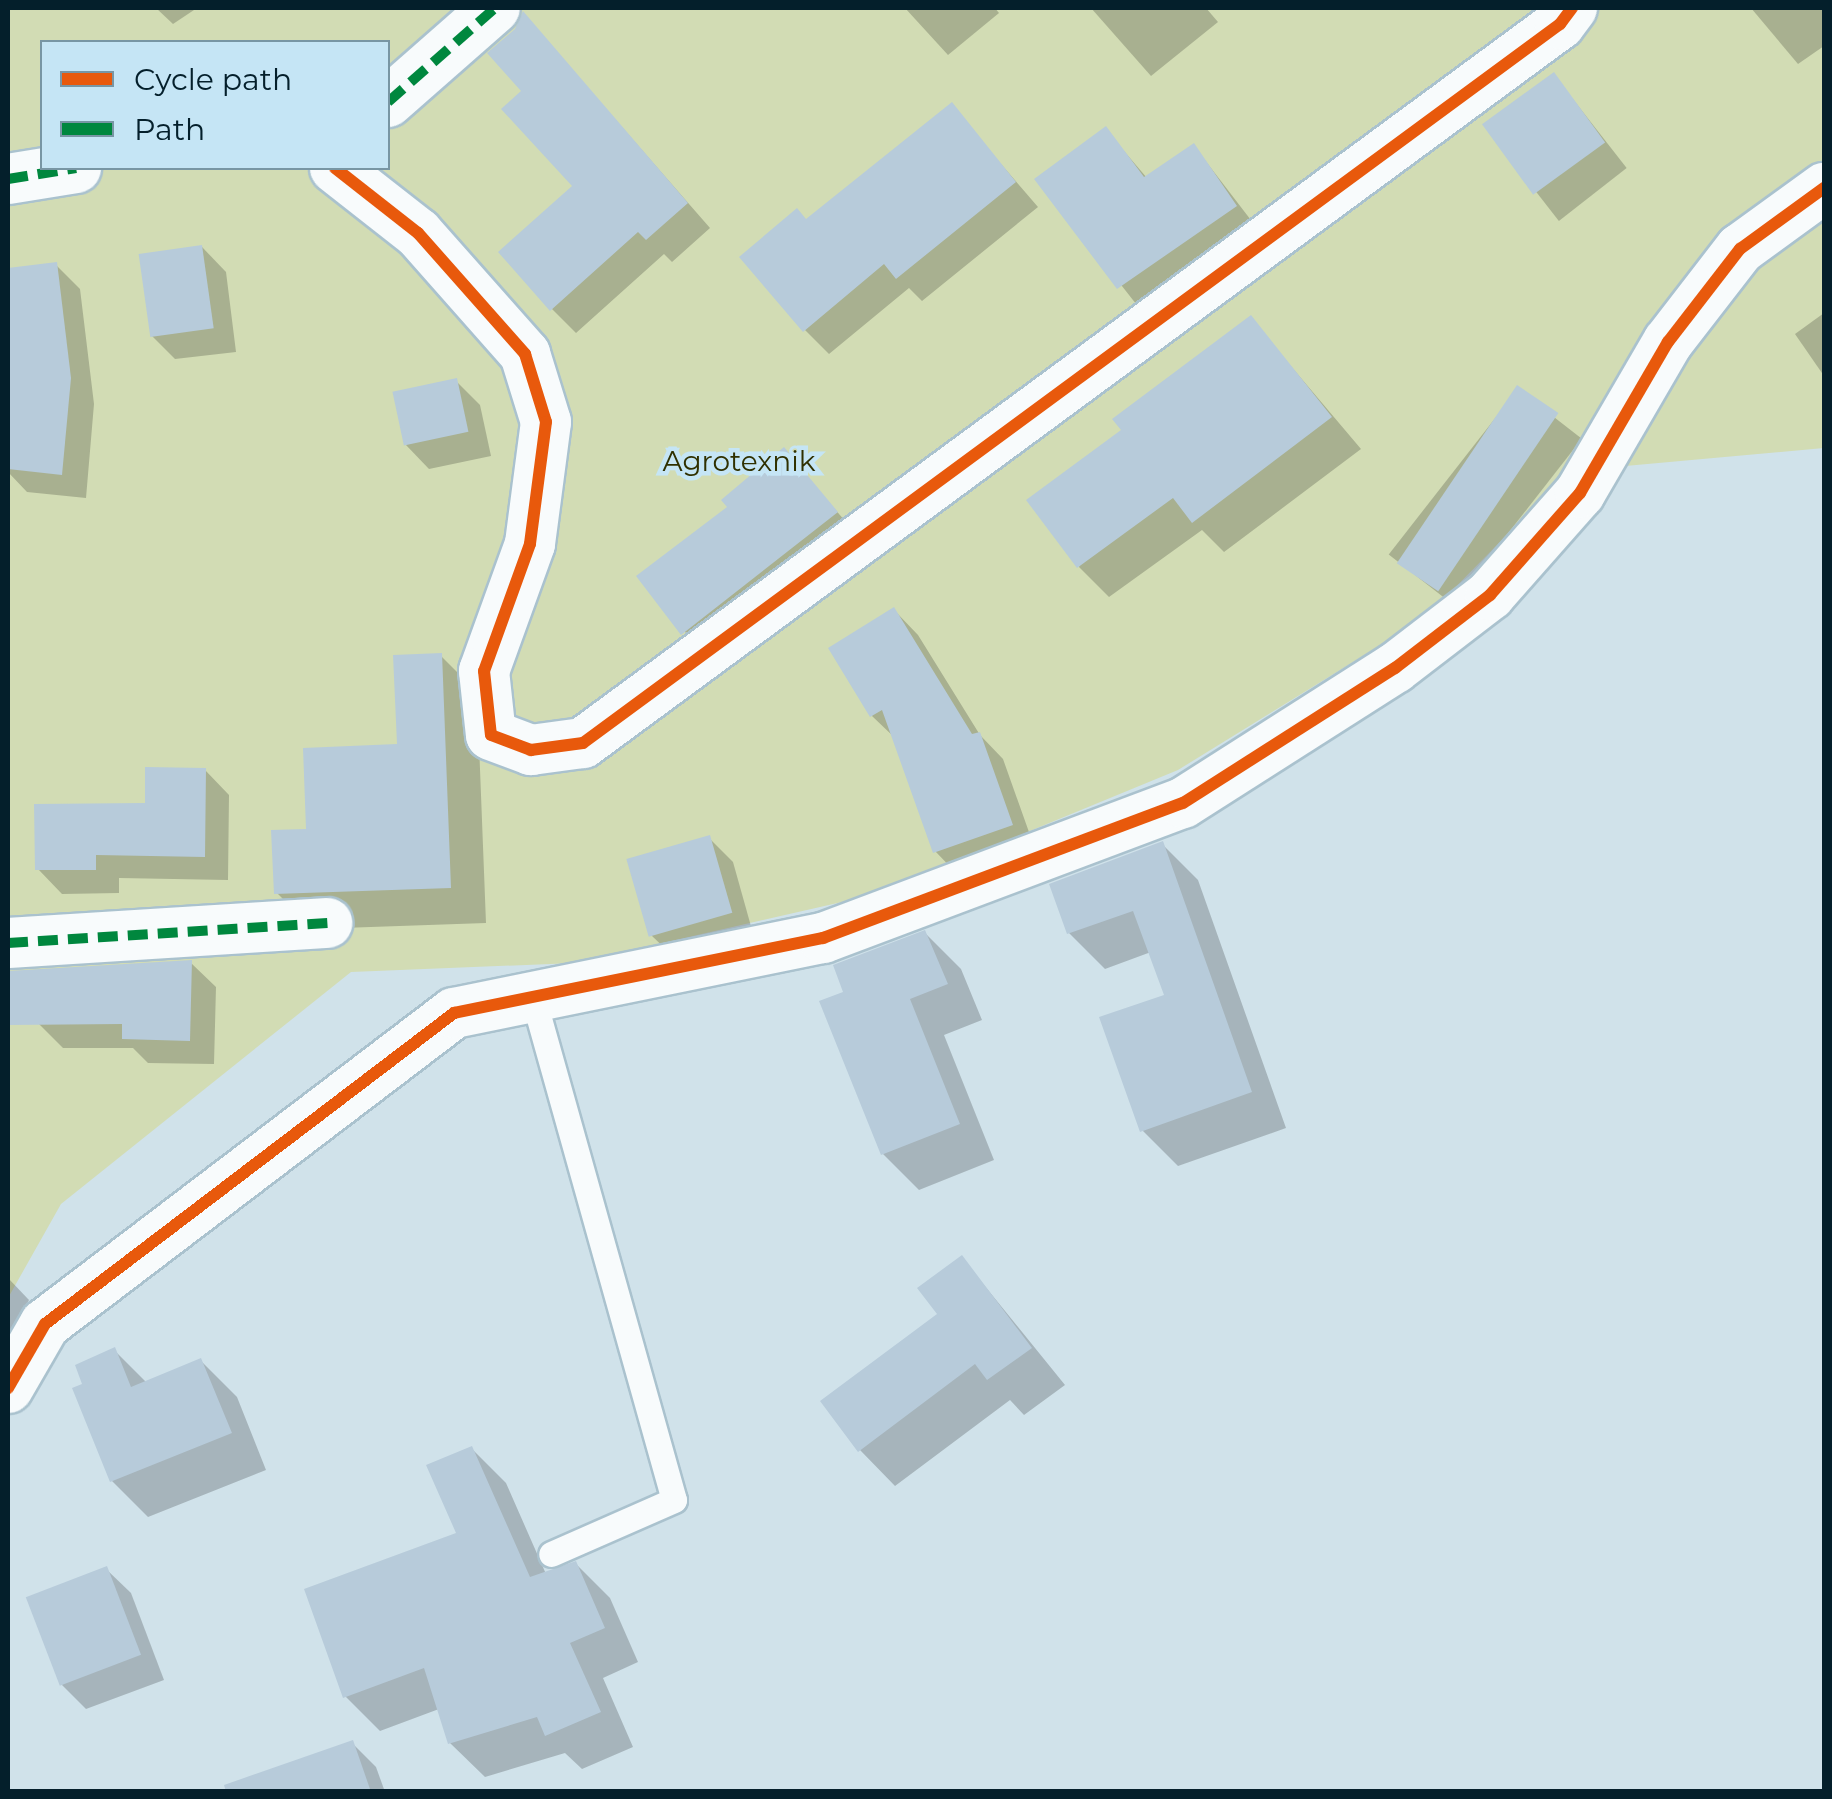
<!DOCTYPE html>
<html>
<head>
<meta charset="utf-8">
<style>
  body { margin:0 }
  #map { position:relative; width:1832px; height:1799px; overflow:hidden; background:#d0e2ea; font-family:Montserrat,sans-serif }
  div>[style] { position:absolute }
  .green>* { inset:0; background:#d2dcb4 }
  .shadow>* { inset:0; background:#0003; transform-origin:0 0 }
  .building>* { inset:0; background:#b7cbda; transform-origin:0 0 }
  .roads { filter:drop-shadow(2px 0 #aac2ce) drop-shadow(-2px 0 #aac2ce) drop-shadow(0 2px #aac2ce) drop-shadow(0 -2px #aac2ce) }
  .lane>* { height:25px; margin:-12.5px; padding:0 12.5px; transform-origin:12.5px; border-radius:12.5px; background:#f8fbfc }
  .street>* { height:50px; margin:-25px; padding:0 25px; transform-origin:25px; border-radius:25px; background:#f8fbfc }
  .quiet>* { height:10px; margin-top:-5px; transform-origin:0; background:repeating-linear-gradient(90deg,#00873e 0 20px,transparent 0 30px) }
  .cycleway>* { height:12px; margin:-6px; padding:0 6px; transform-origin:6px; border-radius:6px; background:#e8590c }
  span { translate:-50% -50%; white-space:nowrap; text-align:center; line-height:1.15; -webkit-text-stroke:9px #c5e5f5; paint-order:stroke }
  .park-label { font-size:28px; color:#2f3000 }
  .frame { position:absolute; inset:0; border:10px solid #041f2b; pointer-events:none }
  .legend { position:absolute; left:40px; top:40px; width:350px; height:130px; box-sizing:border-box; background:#c5e5f5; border:2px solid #7896a4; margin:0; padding:12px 18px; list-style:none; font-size:30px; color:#041f2b }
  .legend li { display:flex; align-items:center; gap:20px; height:50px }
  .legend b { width:50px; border:2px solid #7896a4 }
</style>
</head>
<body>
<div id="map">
  <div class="green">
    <i style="clip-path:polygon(evenodd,8px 8px,1824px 8px,1824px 448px,1570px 471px,1426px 617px,1178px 770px,877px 894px,575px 963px,351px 972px,61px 1204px,8px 1298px,8px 8px,42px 42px,388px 42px,388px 168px,42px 168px,42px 42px)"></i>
  </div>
  <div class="shadow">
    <i style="clip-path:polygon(156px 8px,197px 8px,173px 24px)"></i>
    <i style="clip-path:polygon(905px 8px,995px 8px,999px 13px,948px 55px)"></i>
    <i style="clip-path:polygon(1091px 8px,1206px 8px,1218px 22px,1151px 76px)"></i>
    <i style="clip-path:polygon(1751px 8px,1824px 8px,1824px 46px,1798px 64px)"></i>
    <i style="clip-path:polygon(524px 15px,710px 228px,672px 262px,664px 254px,576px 333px,552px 309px,576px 186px,525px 91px,517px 30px)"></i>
    <i style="left:1554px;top:75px;width:118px;height:86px;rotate:52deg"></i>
    <i style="clip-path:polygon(951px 106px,1038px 207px,922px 301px,909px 288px,829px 354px,805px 330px,807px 222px)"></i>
    <i style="clip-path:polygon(1106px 130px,1147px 178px,1194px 146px,1257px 228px,1140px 309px,1038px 179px)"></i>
    <i style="clip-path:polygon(202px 247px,226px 272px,236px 352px,175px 359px,151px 335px)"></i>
    <i style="clip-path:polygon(56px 265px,80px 289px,94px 404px,86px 498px,27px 492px,8px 472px,13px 366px,8px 366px,8px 270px)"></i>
    <i style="clip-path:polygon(1824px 313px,1824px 376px,1795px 334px)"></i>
    <i style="clip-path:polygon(1250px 318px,1361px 449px,1224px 552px,1202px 530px,1109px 597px,1079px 567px,1125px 431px)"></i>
    <i style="clip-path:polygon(456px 381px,480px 405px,491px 456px,429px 469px,405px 444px)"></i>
    <i style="left:1518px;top:389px;width:81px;height:210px;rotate:38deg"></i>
    <i style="clip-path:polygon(784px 451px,860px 538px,707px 658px,639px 577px,730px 507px)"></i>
    <i style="clip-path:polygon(894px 610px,918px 635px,980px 735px,1003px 759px,1035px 849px,959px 876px,935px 851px,895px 738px,872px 716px)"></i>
    <i style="clip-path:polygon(441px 656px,477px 692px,486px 923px,313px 929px,277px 893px,309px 831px,399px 746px)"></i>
    <i style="clip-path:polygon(205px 770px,229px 795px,228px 880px,119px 878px,119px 893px,62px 894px,38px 869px)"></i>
    <i style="clip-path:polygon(709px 838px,733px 862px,754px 937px,676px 959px,651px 935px)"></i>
    <i style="clip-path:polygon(1162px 844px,1198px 880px,1286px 1128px,1178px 1166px,1142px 1130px,1167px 996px,1151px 952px,1105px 969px,1069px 933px)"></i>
    <i style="clip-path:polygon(925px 933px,961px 969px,982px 1020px,944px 1035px,994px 1160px,919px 1190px,883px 1154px,847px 993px)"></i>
    <i style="clip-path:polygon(191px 963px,216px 987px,214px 1064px,148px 1063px,133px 1048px,63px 1048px,39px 1024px)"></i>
    <i style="clip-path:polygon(962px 1258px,1065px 1385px,1024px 1415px,1010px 1400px,895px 1486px,860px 1450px,940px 1315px)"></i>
    <i style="clip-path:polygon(8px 1278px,29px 1300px,8px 1338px)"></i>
    <i style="clip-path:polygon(114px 1350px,147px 1383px,201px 1361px,237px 1397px,266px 1470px,148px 1517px,112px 1481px,86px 1386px)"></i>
    <i style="clip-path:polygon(471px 1448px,506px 1483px,546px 1574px,576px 1564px,610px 1598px,638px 1662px,603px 1678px,633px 1747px,582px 1769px,565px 1753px,485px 1777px,450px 1743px,439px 1709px,380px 1731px,345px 1696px,459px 1534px)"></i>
    <i style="clip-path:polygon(106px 1569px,131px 1593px,164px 1680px,86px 1709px,62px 1685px)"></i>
    <i style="clip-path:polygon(352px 1743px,376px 1767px,385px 1792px,231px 1792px)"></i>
  </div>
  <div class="building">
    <i style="clip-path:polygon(523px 11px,688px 203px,646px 240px,638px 232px,550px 311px,498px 252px,572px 186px,501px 109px,521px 91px,487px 53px,515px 29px)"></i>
    <i style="left:1554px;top:72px;width:87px;height:89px;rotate:54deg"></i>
    <i style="clip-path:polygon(952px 102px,1016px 182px,896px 279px,884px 264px,803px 332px,739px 257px,797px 208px,806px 219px)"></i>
    <i style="clip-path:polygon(1106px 126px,1144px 177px,1194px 143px,1237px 206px,1117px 289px,1034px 179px)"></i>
    <i style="left:202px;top:245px;width:84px;height:64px;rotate:82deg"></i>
    <i style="clip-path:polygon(57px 262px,71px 378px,62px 475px,8px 469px,8px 268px)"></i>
    <i style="clip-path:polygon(1251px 315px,1332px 417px,1192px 523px,1173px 498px,1077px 568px,1026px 500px,1121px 430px,1112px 419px)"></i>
    <i style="left:457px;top:378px;width:55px;height:66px;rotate:78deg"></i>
    <i style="left:1517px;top:385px;width:50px;height:215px;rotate:34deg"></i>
    <i style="clip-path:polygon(784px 447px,838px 512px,681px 635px,636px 576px,727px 507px,721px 500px)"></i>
    <i style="clip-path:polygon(894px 607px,972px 734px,980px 732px,1013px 825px,933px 853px,882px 710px,870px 717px,828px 648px)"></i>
    <i style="clip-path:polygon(442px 653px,451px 888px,274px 894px,271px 830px,306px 829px,303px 748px,397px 744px,393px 655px)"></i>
    <i style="clip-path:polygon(145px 767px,206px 768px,205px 857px,96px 855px,96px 870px,35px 870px,34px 804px,145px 803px)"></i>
    <i style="left:710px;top:835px;width:81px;height:87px;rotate:74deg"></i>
    <i style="clip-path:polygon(1163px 841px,1252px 1092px,1140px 1132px,1099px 1017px,1164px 995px,1133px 911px,1067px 934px,1049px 884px)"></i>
    <i style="clip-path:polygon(925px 930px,948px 984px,910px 999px,960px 1124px,881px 1155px,819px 1001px,843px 992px,833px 965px)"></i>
    <i style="clip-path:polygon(192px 960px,190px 1041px,122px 1039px,122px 1024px,8px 1025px,8px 971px)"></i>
    <i style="clip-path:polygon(962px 1255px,1032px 1348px,987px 1380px,975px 1364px,858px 1452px,820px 1401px,937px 1314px,917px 1288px)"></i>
    <i style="clip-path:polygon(115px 1347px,131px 1387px,201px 1358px,232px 1433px,110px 1482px,72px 1388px,82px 1384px,75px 1365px)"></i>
    <i style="clip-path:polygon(472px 1446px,530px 1577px,576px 1561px,605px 1628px,570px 1643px,601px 1712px,545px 1736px,537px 1717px,448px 1744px,424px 1668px,343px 1698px,304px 1589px,456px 1533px,426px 1465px)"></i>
    <i style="left:107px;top:1566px;width:95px;height:87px;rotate:69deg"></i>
    <i style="clip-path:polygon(353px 1740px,371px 1792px,226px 1792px,224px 1785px)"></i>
  </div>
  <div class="roads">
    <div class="lane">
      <i style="left:533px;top:997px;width:522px;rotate:74.34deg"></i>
      <i style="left:674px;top:1500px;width:134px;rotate:156.3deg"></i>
    </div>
    <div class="street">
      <i style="left:388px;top:102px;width:142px;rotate:-41.3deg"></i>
      <i style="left:335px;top:168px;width:105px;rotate:38.1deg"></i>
      <i style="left:418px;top:233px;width:162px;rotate:48.5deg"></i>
      <i style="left:525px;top:354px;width:71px;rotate:72.8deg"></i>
      <i style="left:546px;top:422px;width:123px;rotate:97.5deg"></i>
      <i style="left:530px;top:544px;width:135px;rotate:109.9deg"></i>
      <i style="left:484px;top:671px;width:64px;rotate:83.8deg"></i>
      <i style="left:491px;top:735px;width:43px;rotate:20.6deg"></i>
      <i style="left:531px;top:750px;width:52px;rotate:-7.7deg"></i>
      <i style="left:583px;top:743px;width:1213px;rotate:-36.35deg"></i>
      <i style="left:1560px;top:24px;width:20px;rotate:-53deg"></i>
      <i style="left:8px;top:179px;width:69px;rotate:-9.2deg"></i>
      <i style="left:8px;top:943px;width:320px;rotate:-3.6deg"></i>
      <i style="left:8px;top:1388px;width:74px;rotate:-60deg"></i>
      <i style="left:45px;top:1324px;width:514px;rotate:-37.25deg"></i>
      <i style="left:454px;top:1013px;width:377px;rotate:-11.5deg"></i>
      <i style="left:823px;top:938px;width:384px;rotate:-20.6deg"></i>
      <i style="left:1183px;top:803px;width:251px;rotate:-32.5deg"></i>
      <i style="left:1395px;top:668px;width:120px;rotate:-37.5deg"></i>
      <i style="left:1490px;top:595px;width:136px;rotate:-48.6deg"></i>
      <i style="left:1580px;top:493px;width:175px;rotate:-59.8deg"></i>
      <i style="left:1668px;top:342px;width:118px;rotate:-52.3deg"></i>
      <i style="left:1740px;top:249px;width:104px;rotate:-36deg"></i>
    </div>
  </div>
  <div class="quiet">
    <i style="left:388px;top:102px;width:142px;rotate:-41.3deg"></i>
    <i style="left:8px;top:179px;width:69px;rotate:-9.2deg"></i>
    <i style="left:8px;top:943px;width:320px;rotate:-3.6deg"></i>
  </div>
  <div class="cycleway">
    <i style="left:335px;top:168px;width:105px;rotate:38.1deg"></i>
    <i style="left:418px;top:233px;width:162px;rotate:48.5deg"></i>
    <i style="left:525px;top:354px;width:71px;rotate:72.8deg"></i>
    <i style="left:546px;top:422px;width:123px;rotate:97.5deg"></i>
    <i style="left:530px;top:544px;width:135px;rotate:109.9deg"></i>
    <i style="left:484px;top:671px;width:64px;rotate:83.8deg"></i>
    <i style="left:491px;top:735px;width:43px;rotate:20.6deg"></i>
    <i style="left:531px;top:750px;width:52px;rotate:-7.7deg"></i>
    <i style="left:583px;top:743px;width:1213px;rotate:-36.35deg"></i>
    <i style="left:1560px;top:24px;width:20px;rotate:-53deg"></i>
    <i style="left:8px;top:1388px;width:74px;rotate:-60deg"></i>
    <i style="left:45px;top:1324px;width:514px;rotate:-37.25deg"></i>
    <i style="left:454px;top:1013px;width:377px;rotate:-11.5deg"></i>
    <i style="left:823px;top:938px;width:384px;rotate:-20.6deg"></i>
    <i style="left:1183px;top:803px;width:251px;rotate:-32.5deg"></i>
    <i style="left:1395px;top:668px;width:120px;rotate:-37.5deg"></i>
    <i style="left:1490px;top:595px;width:136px;rotate:-48.6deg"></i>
    <i style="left:1580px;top:493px;width:175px;rotate:-59.8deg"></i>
    <i style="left:1668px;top:342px;width:118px;rotate:-52.3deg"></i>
    <i style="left:1740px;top:249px;width:104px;rotate:-36deg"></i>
  </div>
  <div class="park-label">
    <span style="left:739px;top:461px">Agrotexnik</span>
  </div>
  <div class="frame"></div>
  <ul class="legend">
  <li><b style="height:12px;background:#e8590c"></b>Cycle path</li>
  <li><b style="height:12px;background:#00873e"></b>Path</li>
  </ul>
</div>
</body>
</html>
